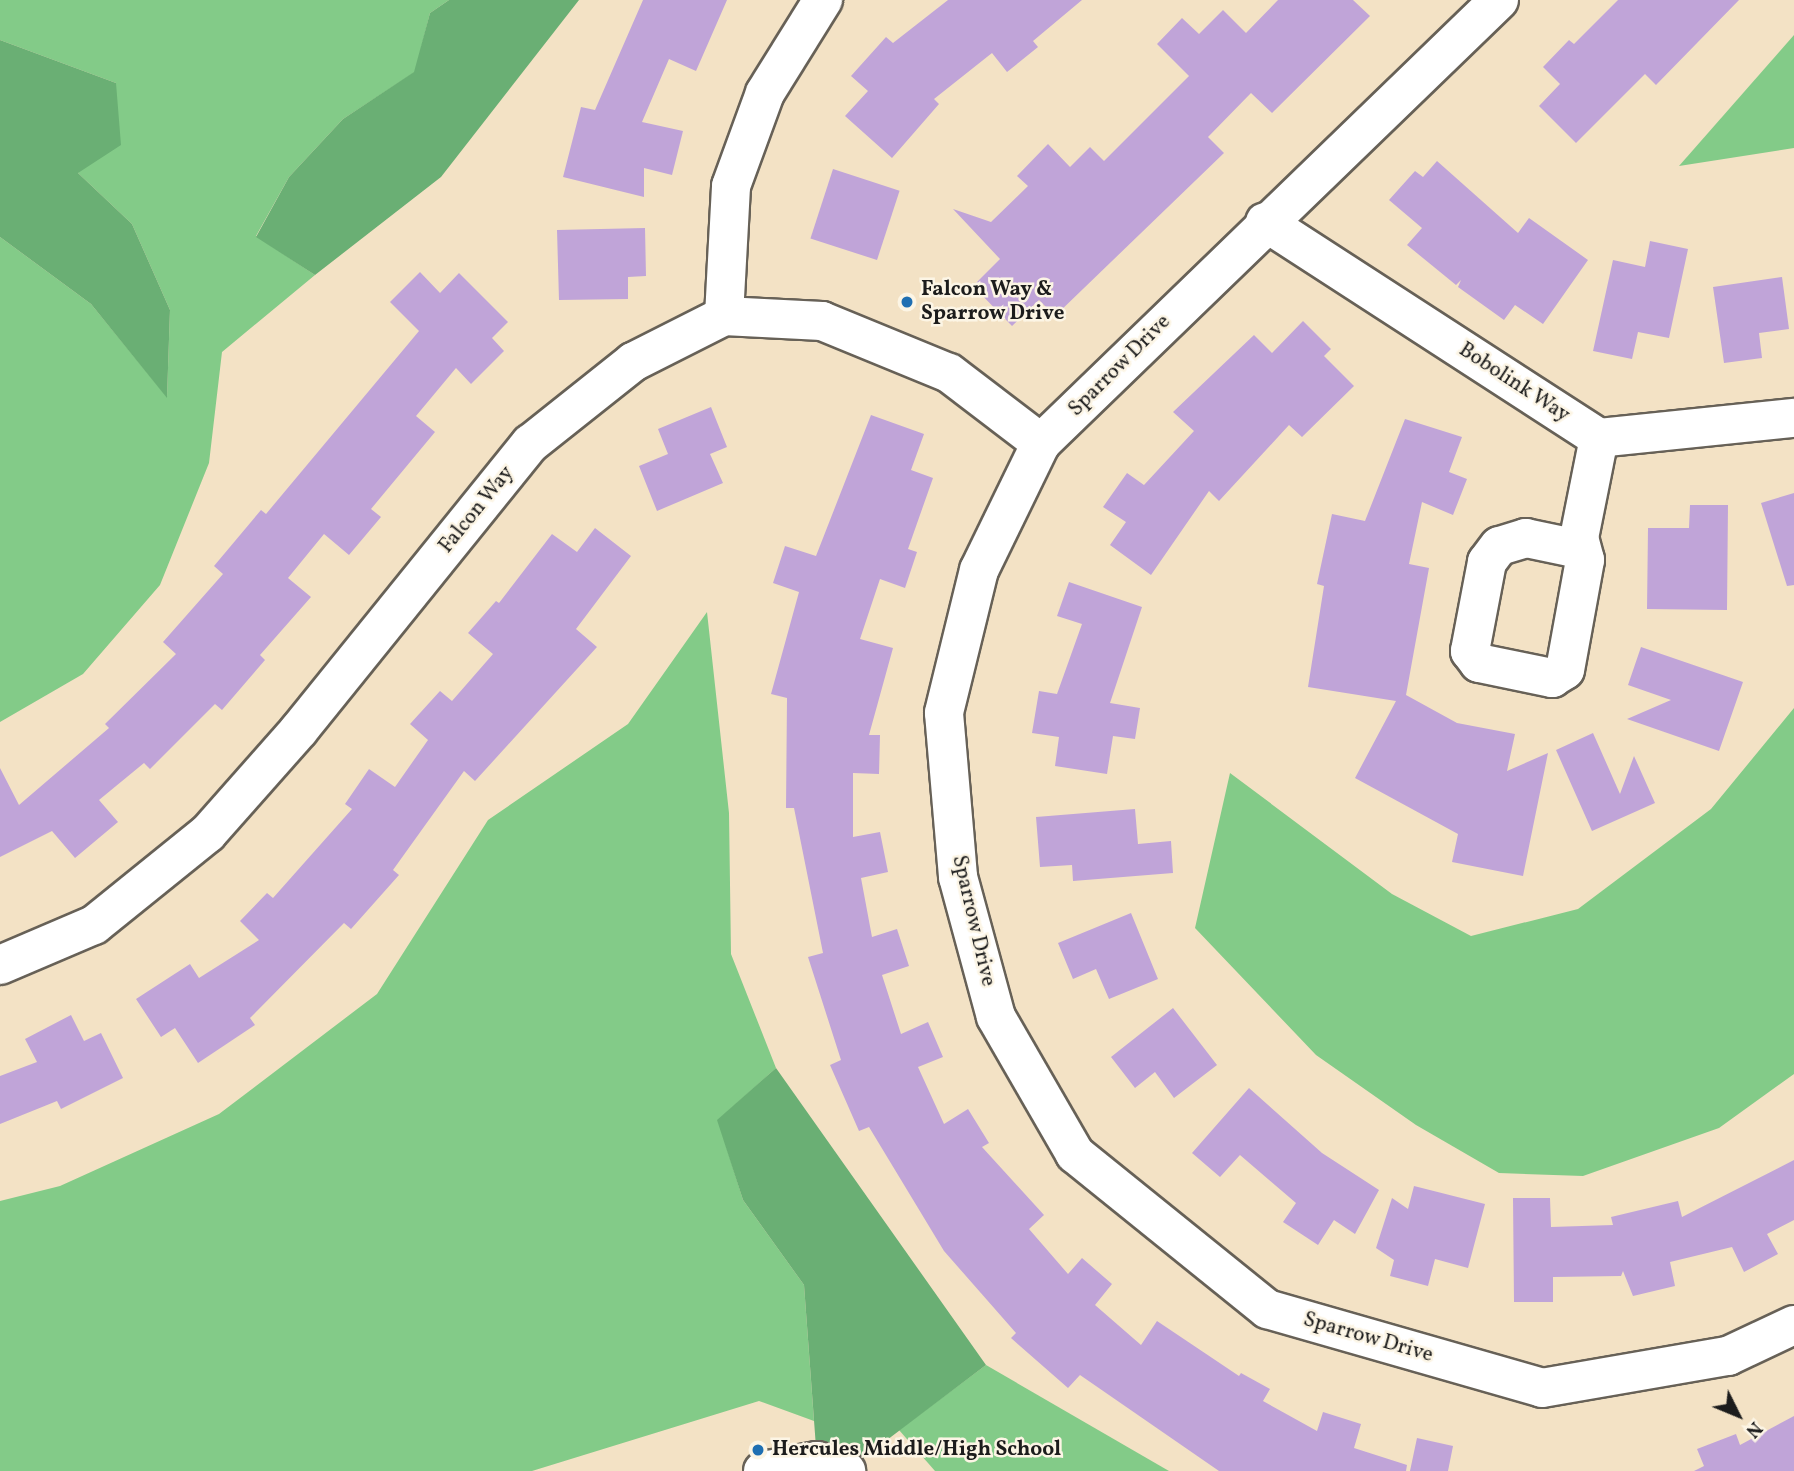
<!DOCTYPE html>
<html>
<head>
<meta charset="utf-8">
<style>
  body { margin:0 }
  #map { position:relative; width:1794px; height:1471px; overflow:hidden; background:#f3e2c5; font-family:Vollkorn,serif }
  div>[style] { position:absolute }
  .green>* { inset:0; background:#83cb88 }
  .forest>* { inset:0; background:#6aaf74 }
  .building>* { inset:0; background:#c0a4d8; transform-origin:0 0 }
  .roads { filter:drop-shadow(2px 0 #676157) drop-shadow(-2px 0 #676157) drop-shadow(0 2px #676157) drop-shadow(0 -2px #676157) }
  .minor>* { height:38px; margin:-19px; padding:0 19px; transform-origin:19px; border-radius:19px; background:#fff }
  .dots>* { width:19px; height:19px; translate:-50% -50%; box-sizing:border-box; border:4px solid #fcf5e5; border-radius:50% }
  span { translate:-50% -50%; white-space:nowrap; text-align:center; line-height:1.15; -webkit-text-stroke:5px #fcf5e5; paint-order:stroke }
  .poi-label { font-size:21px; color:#1c1c1c; font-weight:700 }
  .left { translate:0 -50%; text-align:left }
  .street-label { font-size:21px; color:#1c1c1c }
  .north { position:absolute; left:1703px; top:1380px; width:70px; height:70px; -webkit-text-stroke:5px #fcf5e5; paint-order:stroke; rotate:133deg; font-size:19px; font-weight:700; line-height:28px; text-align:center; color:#1c1c1c }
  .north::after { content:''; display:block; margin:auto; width:24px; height:32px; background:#1c1c1c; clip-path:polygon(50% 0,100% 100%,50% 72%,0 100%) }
</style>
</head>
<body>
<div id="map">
  <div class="green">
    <i style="clip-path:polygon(0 0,449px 0,430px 13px,415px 72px,343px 119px,289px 177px,256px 236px,315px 275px,222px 352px,209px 463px,160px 585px,83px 674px,0 722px,0 237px,91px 304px,167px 397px,170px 310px,132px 224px,78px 173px,116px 83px,0 40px)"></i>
    <i style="clip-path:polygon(1794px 35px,1794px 148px,1679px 166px)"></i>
    <i style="clip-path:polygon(707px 612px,729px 813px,731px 954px,776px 1068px,718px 1120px,743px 1200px,804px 1285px,814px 1421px,759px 1401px,532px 1471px,0 1471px,0 1201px,60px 1186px,219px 1114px,377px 994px,488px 820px,628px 724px)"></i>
    <i style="clip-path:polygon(1794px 708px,1794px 1074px,1719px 1128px,1583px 1176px,1499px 1173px,1416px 1125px,1316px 1055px,1195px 928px,1230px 773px,1392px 894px,1471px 936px,1578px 909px,1711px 809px)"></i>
    <i style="clip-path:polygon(986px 1365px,1169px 1471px,935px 1471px,899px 1430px)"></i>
  </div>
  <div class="forest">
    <i style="clip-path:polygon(449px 0,579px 0,441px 177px,315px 275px,256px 237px,289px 177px,343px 119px,414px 72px,430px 13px)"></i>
    <i style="clip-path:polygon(0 40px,116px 83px,121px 145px,78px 173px,132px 224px,170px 310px,167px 398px,91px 304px,0 237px)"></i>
    <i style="clip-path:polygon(776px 1068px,986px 1365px,846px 1471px,817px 1461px,804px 1285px,743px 1200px,717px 1120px)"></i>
  </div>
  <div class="building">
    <i style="clip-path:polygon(643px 0,727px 0,696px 71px,669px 59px,642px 122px,683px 131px,672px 175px,644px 168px,644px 197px,563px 177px,581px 107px,595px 110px)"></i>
    <i style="clip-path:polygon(948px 0,1082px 0,1033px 41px,1038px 47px,1007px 72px,992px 53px,934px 99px,939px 104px,892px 158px,845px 116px,868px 91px,851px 76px,886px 37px,893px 43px)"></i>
    <i style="clip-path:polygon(1278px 0,1353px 0,1370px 16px,1272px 113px,1251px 93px,1208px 137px,1224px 153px,1055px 316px,1039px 300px,1012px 326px,973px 286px,1000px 259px,953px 209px,991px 222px,1028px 186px,1017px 176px,1048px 144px,1070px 167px,1090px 147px,1104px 161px,1189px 76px,1157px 44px,1182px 18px,1199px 34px,1223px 10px,1246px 33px)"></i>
    <i style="clip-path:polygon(1618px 0,1739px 0,1656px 85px,1645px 74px,1576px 143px,1539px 106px,1560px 84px,1543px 67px,1569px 40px,1574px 44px)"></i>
    <i style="clip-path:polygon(1437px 161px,1518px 233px,1529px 218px,1588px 260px,1543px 324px,1515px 305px,1504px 320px,1458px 287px,1461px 280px,1456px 285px,1407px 245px,1422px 228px,1389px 200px,1415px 171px,1423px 177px)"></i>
    <i style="left:833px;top:169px;width:70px;height:73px;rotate:18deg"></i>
    <i style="clip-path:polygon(645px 228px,646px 276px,628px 277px,628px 299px,559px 300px,557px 230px)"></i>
    <i style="clip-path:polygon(1650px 241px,1688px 249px,1669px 338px,1638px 332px,1632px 359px,1593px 351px,1613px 260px,1645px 267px)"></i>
    <i style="clip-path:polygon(420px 272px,440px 293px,459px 273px,508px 322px,492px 338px,504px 351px,471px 384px,456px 368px,416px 416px,435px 432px,371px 509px,381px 517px,349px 555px,324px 534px,288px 578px,311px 597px,260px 655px,265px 660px,222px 710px,215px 704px,150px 769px,144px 763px,99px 800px,118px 822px,75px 858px,52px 831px,0 857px,0 768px,19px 805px,109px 728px,105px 724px,176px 654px,163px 642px,223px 574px,214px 566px,261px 510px,266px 514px,419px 331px,390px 302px)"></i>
    <i style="clip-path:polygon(1782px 277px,1789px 329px,1759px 333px,1762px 358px,1724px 363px,1713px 287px)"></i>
    <i style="clip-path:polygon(1303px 321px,1331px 349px,1324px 356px,1354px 386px,1302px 437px,1289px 425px,1219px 501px,1209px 491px,1151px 575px,1110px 545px,1126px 522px,1103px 507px,1127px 473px,1144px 485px,1194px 431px,1173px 412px,1254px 335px,1272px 353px)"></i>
    <i style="clip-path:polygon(711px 407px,727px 447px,710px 454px,723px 483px,657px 511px,639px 466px,668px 454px,658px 429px)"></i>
    <i style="clip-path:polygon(871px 415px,924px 434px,911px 470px,933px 478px,908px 549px,917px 552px,905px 588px,880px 579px,860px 639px,893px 648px,869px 735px,880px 735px,879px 774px,853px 773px,853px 837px,880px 832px,888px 872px,861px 878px,872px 937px,897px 929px,909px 966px,882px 975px,901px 1034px,928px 1022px,943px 1057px,918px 1067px,944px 1124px,968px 1109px,989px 1143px,982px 1147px,1044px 1215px,1029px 1229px,1068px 1274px,1082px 1258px,1112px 1284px,1095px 1305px,1141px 1345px,1157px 1321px,1239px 1376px,1241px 1373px,1270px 1389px,1263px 1401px,1317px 1431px,1323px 1412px,1361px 1424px,1354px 1448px,1407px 1465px,1406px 1471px,1219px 1471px,1080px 1375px,1068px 1388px,1011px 1338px,1016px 1333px,944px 1251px,869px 1127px,859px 1131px,830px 1065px,841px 1060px,808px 957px,823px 953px,794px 808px,786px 808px,787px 698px,771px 694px,799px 592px,773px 583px,785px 546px,816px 556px)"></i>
    <i style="clip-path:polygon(1405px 419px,1462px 437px,1449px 472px,1467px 479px,1453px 515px,1422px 502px,1409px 564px,1429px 568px,1406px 695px,1457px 723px,1515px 734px,1507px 771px,1548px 753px,1523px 876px,1452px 862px,1458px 834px,1355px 778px,1396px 701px,1308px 687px,1324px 586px,1317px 584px,1332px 514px,1365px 521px)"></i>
    <i style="clip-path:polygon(1794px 493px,1794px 585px,1787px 586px,1761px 503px)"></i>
    <i style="clip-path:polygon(1690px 505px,1728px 505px,1727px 610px,1647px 609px,1648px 528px,1689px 528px)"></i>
    <i style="clip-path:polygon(595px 528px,631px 556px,576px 629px,597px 647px,475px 781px,464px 771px,393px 870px,399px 875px,351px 929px,344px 923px,250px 1018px,255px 1025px,198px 1063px,175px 1028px,161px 1037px,136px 999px,190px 964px,199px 978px,259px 940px,240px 921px,267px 893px,273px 898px,352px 809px,345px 804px,369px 769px,395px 787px,428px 740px,410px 724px,440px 691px,452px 701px,493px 654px,468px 633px,496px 601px,499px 603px,552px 534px,577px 552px)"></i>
    <i style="clip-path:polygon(1069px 582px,1142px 607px,1110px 703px,1140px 708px,1135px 739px,1113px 736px,1107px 774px,1055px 766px,1059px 737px,1032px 733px,1039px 691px,1057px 694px,1082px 624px,1057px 616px)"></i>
    <i style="clip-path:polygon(1641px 647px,1743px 682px,1719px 751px,1627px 719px,1671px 700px,1628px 685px)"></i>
    <i style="clip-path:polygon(1593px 733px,1620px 794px,1634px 756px,1655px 803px,1592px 831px,1556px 750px)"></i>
    <i style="clip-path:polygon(1135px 809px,1138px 844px,1171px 841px,1173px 873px,1073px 881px,1072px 865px,1040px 867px,1036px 817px)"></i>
    <i style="clip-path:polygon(1131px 913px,1158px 979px,1109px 999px,1096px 969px,1073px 979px,1058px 943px)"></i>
    <i style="clip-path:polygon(1173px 1008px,1217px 1065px,1174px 1098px,1155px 1072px,1135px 1088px,1111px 1057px)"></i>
    <i style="clip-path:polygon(71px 1015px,84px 1041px,101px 1033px,123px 1078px,61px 1109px,57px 1101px,0 1124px,0 1076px,37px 1062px,25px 1039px)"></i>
    <i style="clip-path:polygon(1249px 1088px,1322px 1153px,1379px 1190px,1355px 1234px,1334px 1220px,1318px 1245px,1283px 1222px,1296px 1203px,1240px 1155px,1220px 1177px,1192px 1153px)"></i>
    <i style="clip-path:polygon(1794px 1160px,1794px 1220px,1767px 1234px,1778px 1254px,1744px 1272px,1732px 1247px,1670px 1262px,1675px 1286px,1633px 1296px,1623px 1271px,1621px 1276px,1553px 1277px,1553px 1302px,1514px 1302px,1513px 1198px,1550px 1198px,1551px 1227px,1613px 1225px,1611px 1217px,1678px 1201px,1682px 1217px)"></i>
    <i style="clip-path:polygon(1414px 1186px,1485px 1204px,1468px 1268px,1435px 1259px,1428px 1286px,1390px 1276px,1394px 1260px,1376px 1248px,1392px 1198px,1408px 1209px)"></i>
    <i style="clip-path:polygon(1794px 1416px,1794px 1471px,1694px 1471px,1704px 1466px,1697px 1449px,1736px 1434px,1740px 1445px)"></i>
    <i style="clip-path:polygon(1417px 1438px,1453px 1446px,1448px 1471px,1410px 1471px)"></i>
  </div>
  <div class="roads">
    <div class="minor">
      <i style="left:1499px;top:0;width:637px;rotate:135.95deg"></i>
      <i style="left:1041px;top:443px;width:141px;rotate:116deg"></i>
      <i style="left:979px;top:570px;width:147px;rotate:103.8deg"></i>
      <i style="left:944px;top:713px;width:165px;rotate:85.1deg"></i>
      <i style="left:958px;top:877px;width:145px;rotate:74.8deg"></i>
      <i style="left:996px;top:1017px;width:158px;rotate:60deg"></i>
      <i style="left:1075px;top:1154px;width:247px;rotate:38.9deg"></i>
      <i style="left:1267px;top:1309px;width:286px;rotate:16deg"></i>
      <i style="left:1542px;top:1388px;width:189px;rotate:-9.8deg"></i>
      <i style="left:1728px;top:1356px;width:73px;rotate:-25.2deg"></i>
      <i style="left:1265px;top:222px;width:398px;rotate:32.9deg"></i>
      <i style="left:1599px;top:438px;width:196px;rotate:-5.9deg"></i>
      <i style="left:724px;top:316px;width:130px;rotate:-86.9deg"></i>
      <i style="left:731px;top:186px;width:99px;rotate:-69.9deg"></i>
      <i style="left:765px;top:93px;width:110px;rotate:-58.1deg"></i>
      <i style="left:1579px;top:538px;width:13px;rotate:138deg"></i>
      <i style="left:1569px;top:547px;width:44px;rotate:-168.2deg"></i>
      <i style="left:1526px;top:538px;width:28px;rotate:163deg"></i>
      <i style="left:1499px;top:546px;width:20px;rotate:127deg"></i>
      <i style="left:1487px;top:562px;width:91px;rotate:100.8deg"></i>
      <i style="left:1470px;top:651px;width:15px;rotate:53deg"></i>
      <i style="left:1479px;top:663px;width:75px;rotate:11.6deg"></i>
      <i style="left:1552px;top:678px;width:15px;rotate:-32deg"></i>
      <i style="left:1565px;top:670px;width:112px;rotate:-79.7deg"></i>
      <i style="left:1585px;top:560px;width:23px;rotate:-105deg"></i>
      <i style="left:1579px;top:538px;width:102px;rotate:-78.7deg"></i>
      <i style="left:0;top:965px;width:102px;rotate:-23.1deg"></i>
      <i style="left:94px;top:925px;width:146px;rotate:-38.9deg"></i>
      <i style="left:208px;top:833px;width:137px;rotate:-48.5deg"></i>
      <i style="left:299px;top:730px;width:368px;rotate:-51.1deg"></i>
      <i style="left:530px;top:444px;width:132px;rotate:-38.5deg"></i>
      <i style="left:633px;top:362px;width:102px;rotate:-26.8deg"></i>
      <i style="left:724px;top:316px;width:98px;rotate:2.9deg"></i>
      <i style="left:822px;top:321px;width:137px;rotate:22.3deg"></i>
      <i style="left:949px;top:373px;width:116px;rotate:37.3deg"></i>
      <i style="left:763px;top:1471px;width:55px;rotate:-10.5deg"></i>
      <i style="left:817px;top:1461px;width:31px;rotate:19deg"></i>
    </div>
  </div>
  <div class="dots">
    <i style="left:907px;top:302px;background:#1f6fb2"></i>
    <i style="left:758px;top:1450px;background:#1f6fb2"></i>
  </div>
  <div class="poi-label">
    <span class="left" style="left:921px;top:302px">Falcon Way &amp;<br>Sparrow Drive</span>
    <span class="left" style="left:772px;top:1450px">Hercules Middle/High School</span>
  </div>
  <div class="street-label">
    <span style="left:1120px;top:366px;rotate:-45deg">Sparrow Drive</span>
    <span style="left:1514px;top:383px;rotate:33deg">Bobolink Way</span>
    <span style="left:477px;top:510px;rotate:-51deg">Falcon Way</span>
    <span style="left:973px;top:921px;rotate:77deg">Sparrow Drive</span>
    <span style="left:1368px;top:1338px;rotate:16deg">Sparrow Drive</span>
  </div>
  <div class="north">N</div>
</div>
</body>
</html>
